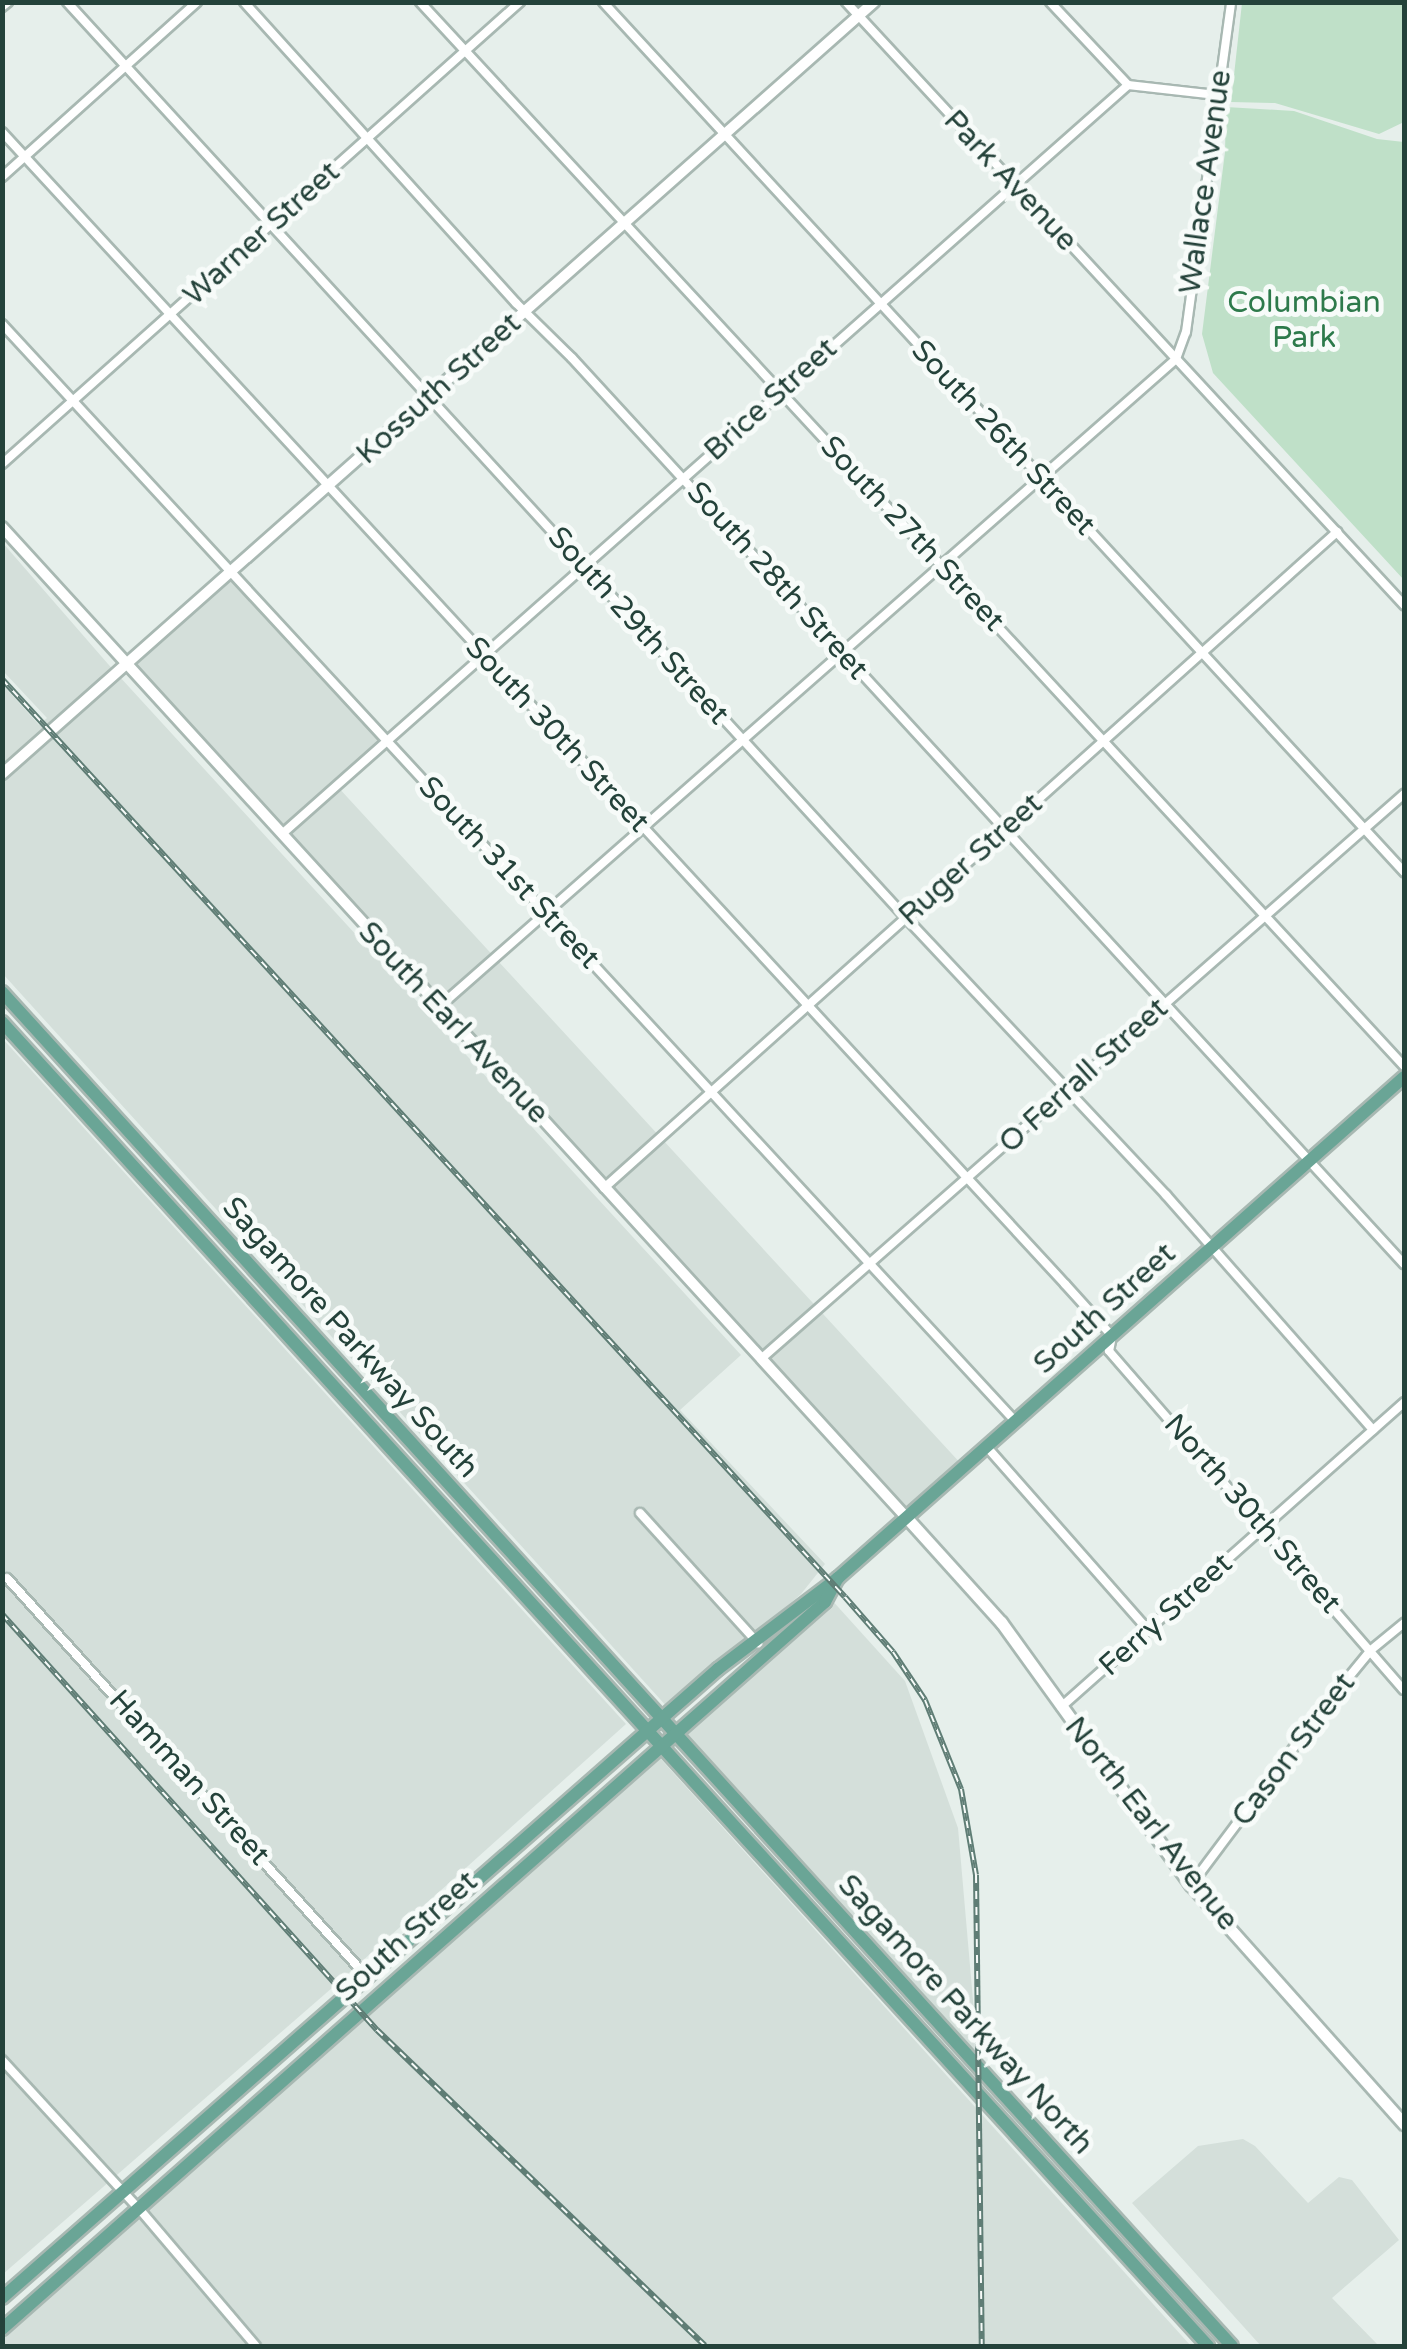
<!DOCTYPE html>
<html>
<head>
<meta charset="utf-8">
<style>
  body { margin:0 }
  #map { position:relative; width:1407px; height:2349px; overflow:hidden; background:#e6efeb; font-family:"Varela Round",sans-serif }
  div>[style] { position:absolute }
  .built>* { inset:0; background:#d4dfda }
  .green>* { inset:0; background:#bfe0c8 }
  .roads { filter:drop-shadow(2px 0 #a8b8b2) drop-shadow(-2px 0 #a8b8b2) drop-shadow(0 2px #a8b8b2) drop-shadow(0 -2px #a8b8b2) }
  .minor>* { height:8px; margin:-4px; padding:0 4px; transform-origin:4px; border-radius:4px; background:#fff }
  .tertiary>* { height:10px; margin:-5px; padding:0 5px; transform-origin:5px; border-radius:5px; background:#fff }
  .secondary>* { height:11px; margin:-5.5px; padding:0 5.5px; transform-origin:5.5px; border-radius:5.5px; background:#fff }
  .primary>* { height:12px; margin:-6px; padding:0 6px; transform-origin:6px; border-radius:6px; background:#6aa596 }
  .rail>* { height:6px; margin-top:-3px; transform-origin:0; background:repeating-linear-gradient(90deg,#f7fbf9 0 8px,#5f7d75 0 16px); box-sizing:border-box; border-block:2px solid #5f7d75 }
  span { translate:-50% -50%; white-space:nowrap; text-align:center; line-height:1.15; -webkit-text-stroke:10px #f7fbf9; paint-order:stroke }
  .street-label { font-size:30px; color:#24423a }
  .park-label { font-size:30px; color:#2d7a4b }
  .frame { position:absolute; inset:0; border:5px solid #24423a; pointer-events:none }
</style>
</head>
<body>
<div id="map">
  <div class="built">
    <i style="clip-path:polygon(2px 542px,108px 664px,741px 1355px,680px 1410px,825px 1564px,801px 1594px,669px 1709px,3px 974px,3px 685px,39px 725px,47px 718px,3px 671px)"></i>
    <i style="clip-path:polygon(232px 573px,386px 740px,337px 786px,963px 1466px,906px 1517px,126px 667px)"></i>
    <i style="clip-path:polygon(2px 1038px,626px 1724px,340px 1981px,3px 2274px)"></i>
    <i style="clip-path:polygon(830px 1598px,905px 1681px,958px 1828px,979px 2069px,676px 1731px)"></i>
    <i style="clip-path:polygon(659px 1757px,1191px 2346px,3px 2346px,2px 2335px)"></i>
    <i style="clip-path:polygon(1243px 2139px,1255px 2146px,1308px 2203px,1339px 2177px,1352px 2180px,1399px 2240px,1332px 2298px,1379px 2346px,1261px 2346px,1132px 2203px,1198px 2146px)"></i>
  </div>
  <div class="green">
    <i style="clip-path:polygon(1242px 3px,1404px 3px,1404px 122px,1379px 134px,1275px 103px,1231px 102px)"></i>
    <i style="clip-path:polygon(1226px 107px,1294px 111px,1377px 139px,1404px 142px,1404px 580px,1213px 373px,1202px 334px,1225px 152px)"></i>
  </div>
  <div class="roads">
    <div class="minor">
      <i style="left:67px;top:2px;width:1242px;rotate:47.51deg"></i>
      <i style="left:906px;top:918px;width:380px;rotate:46.8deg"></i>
      <i style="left:1166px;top:1195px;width:313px;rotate:48.6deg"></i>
      <i style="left:244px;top:2px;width:406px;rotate:47.9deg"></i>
      <i style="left:516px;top:303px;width:78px;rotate:44.5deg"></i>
      <i style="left:572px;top:358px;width:1230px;rotate:47.44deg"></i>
      <i style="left:420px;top:2px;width:1449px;rotate:47.24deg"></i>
      <i style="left:603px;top:2px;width:1183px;rotate:47.36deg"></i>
      <i style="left:846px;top:2px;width:822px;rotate:47.22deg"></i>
      <i style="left:1050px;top:2px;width:114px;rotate:46.8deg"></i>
      <i style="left:1128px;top:85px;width:89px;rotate:6.5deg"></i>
      <i style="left:2px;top:7px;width:8px;rotate:-40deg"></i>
      <i style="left:2px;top:132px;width:1568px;rotate:47.3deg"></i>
      <i style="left:1065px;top:1284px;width:70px;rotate:47.9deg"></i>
      <i style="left:1112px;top:1336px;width:15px;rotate:101deg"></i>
      <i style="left:1109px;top:1351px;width:449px;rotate:49deg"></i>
      <i style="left:2px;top:177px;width:262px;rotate:-41.9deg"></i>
      <i style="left:2px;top:324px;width:1493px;rotate:47.28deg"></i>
      <i style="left:2px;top:464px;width:694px;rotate:-41.73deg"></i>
      <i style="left:282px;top:834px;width:1130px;rotate:-41.52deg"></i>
      <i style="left:439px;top:1007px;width:981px;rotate:-41.32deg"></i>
      <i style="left:1176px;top:359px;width:29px;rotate:-70deg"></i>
      <i style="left:1186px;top:332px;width:333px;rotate:-82.2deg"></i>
      <i style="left:604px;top:1188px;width:984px;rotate:-41.83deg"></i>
      <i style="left:762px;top:1358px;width:855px;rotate:-41.3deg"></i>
      <i style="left:986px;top:1446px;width:245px;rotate:48.6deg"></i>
      <i style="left:640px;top:1513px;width:176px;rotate:47.8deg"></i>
      <i style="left:7px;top:1578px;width:540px;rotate:47.93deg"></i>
      <i style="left:1061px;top:1707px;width:459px;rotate:-41.6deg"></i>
      <i style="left:1191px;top:1885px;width:224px;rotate:-53.2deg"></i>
      <i style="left:1325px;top:1706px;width:72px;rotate:-50.6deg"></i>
      <i style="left:1371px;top:1650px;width:43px;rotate:-39.3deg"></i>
      <i style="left:2px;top:2060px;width:205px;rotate:47.4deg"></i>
      <i style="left:141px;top:2211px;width:177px;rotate:49.6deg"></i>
    </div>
    <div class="tertiary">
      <i style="left:2px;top:527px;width:1341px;rotate:47.6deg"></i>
      <i style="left:2px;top:774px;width:1165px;rotate:-41.52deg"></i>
    </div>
    <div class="secondary">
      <i style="left:906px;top:1517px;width:142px;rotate:47.9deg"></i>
      <i style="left:1001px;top:1622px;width:324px;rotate:54.2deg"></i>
      <i style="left:1191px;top:1885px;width:320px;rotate:48.3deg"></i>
    </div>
    <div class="primary">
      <i style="left:2px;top:992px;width:1829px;rotate:47.75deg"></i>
      <i style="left:2px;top:1022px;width:1791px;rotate:47.67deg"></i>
      <i style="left:2px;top:2298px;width:953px;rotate:-41.3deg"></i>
      <i style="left:718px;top:1669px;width:151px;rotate:-37.2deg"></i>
      <i style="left:838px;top:1578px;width:756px;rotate:-41.51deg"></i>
      <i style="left:2px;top:2329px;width:1098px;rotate:-41.46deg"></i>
      <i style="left:825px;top:1602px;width:27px;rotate:-62deg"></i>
    </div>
  </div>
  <div class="rail">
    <i style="left:2px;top:679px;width:1246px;rotate:47.44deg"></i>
    <i style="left:845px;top:1597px;width:73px;rotate:48.9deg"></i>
    <i style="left:893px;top:1652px;width:58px;rotate:56.3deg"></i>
    <i style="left:925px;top:1700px;width:96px;rotate:68deg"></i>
    <i style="left:961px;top:1789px;width:87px;rotate:80.1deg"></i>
    <i style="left:976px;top:1875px;width:471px;rotate:89.3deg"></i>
    <i style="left:2px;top:1614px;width:560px;rotate:47.97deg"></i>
    <i style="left:377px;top:2030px;width:455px;rotate:43.9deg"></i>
  </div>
  <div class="street-label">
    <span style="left:1010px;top:181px;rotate:47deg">Park Avenue</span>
    <span style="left:1206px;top:182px;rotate:-82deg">Wallace Avenue</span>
    <span style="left:262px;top:234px;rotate:-42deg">Warner Street</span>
    <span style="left:439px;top:389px;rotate:-42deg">Kossuth Street</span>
    <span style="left:771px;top:400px;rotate:-42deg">Brice Street</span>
    <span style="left:1003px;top:438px;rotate:47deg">South 26th Street</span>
    <span style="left:912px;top:534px;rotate:47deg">South 27th Street</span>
    <span style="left:777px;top:581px;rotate:48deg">South 28th Street</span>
    <span style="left:638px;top:626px;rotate:48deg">South 29th Street</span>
    <span style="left:557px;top:735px;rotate:47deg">South 30th Street</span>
    <span style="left:971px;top:860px;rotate:-42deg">Ruger Street</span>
    <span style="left:509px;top:873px;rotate:47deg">South 31st Street</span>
    <span style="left:453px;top:1023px;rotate:47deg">South Earl Avenue</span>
    <span style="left:1084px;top:1076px;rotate:-42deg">O Ferrall Street</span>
    <span style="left:1105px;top:1309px;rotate:-42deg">South Street</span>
    <span style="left:350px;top:1338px;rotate:48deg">Sagamore Parkway South</span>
    <span style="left:1252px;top:1514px;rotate:49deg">North 30th Street</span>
    <span style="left:1166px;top:1615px;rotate:-42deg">Ferry Street</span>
    <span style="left:1294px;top:1750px;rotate:-53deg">Cason Street</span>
    <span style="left:189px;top:1778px;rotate:48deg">Hamman Street</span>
    <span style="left:1151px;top:1824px;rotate:52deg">North Earl Avenue</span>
    <span style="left:407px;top:1937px;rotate:-42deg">South Street</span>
    <span style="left:965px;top:2015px;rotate:48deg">Sagamore Parkway North</span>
  </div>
  <div class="park-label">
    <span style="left:1304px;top:320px">Columbian<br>Park</span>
  </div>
  <div class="frame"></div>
</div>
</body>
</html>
